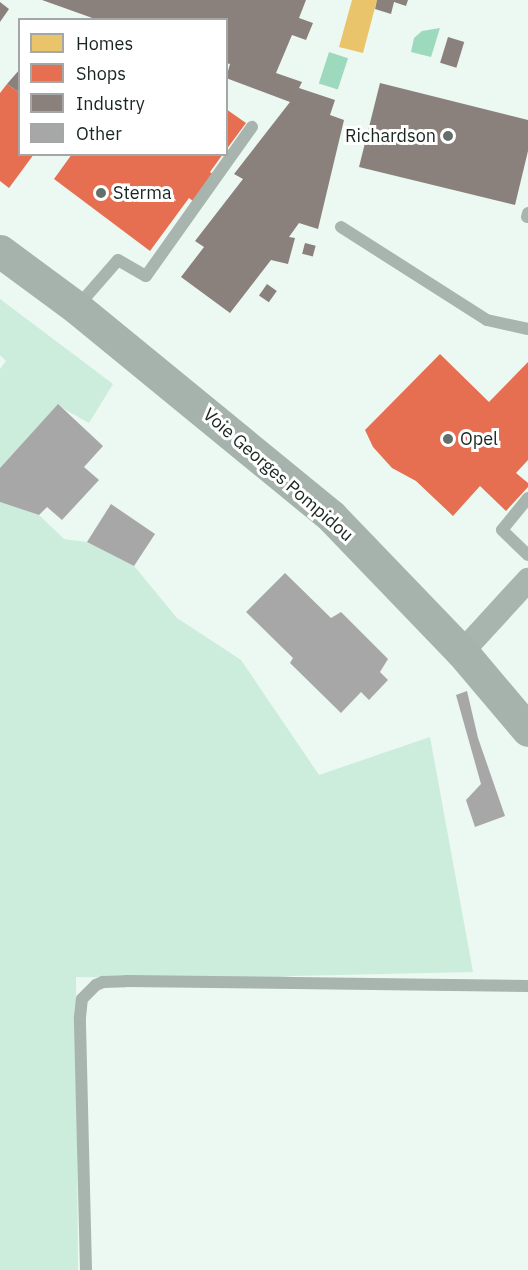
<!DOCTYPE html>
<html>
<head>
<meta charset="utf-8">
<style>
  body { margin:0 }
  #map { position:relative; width:528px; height:1270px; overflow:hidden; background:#ecf8f2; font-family:"IBM Plex Sans",sans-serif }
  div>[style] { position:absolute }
  .green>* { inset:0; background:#ccecdc }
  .water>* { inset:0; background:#9ddabd; transform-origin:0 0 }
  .homes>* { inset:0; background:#e9c46a }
  .shops>* { inset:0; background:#e76f51 }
  .industry>* { inset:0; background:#8a817c; transform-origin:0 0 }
  .building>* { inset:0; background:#a8a7a8 }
  .lane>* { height:12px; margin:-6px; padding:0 6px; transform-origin:6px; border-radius:6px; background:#a8b4ae }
  .street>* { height:24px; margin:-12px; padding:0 12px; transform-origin:12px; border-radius:12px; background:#a8b4ae }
  .secondary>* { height:33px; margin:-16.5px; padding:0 16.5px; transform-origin:16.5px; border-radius:16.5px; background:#a5b3ac }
  .dots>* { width:16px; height:16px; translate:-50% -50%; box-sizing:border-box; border:3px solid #fff; border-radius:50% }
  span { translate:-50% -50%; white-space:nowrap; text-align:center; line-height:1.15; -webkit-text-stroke:6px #fff; paint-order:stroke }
  .poi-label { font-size:18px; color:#192620 }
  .right { translate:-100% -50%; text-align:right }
  .left { translate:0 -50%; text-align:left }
  .street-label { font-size:18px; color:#192620 }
  .legend { position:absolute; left:18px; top:18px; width:210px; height:138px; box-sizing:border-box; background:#fff; border:2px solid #a3a8a6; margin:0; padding:8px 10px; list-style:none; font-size:18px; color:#192620 }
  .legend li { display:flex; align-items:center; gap:12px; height:30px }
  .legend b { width:30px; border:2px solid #a3a8a6 }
</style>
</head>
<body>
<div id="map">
  <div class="green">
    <i style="clip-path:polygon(0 299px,113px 384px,89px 423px,57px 405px,0 468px,0 369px,6px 361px,0 355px)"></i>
    <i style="clip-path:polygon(0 502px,39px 515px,64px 539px,87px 542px,134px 566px,177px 618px,241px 660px,319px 775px,430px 737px,473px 972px,293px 976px,258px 979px,76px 977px,78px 1270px,0 1270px)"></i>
  </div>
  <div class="water">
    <i style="clip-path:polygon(440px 28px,431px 57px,411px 52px,414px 38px,422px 31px)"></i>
    <i style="left:329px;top:52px;width:20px;height:33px;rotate:18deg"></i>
  </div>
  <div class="homes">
    <i style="clip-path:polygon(352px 0,377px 0,363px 53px,339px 47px)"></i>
  </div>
  <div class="shops">
    <i style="clip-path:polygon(7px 84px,20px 93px,20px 154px,34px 154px,9px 188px,0 181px,0 93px)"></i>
    <i style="clip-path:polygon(226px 109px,246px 123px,226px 150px)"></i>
    <i style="clip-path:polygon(72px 154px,223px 154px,210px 172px,217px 178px,197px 204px,189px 198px,150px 251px,54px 179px)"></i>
    <i style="clip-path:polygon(440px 354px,489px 402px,528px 362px,528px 460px,516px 473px,528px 483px,528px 487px,506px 511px,480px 486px,453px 516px,416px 481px,392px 468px,373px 447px,365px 430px)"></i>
  </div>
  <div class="industry">
    <i style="clip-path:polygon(42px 0,306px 0,299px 18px,313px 23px,306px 40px,292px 35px,276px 73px,302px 82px,299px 88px,335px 100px,330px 115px,344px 120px,318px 229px,299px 223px,289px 237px,295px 238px,288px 264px,271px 260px,230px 313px,181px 277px,204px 247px,195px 241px,243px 179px,234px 174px,290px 102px,226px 78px,230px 64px,226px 63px,226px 20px,98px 20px)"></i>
    <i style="clip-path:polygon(377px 0,408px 0,406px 6px,394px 2px,391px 14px,375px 9px)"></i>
    <i style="clip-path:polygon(0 2px,9px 9px,0 22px)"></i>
    <i style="left:448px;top:37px;width:17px;height:27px;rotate:17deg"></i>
    <i style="clip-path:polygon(20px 69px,20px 93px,7px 84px)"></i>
    <i style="clip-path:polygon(380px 83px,528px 120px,528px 151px,515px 205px,359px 167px)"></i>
    <i style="left:305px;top:243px;width:11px;height:11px;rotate:15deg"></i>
    <i style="left:267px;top:284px;width:12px;height:14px;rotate:35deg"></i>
  </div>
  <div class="building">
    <i style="clip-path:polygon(58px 404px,103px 446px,84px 467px,99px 480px,62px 520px,47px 507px,39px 515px,0 502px,0 468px)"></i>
    <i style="clip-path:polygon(111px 504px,155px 534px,134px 566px,87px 542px)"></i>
    <i style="clip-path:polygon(285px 573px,331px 618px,341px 612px,388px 659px,380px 672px,388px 680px,369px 700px,361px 692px,341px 713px,290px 663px,293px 658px,246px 612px)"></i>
    <i style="clip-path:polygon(467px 691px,478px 738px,505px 816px,475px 827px,466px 800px,481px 784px,456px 695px)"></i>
  </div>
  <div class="lane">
    <i style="left:527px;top:217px;width:4px;rotate:-76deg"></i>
    <i style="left:341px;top:227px;width:173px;rotate:32.5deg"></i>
    <i style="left:487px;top:320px;width:42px;rotate:12.4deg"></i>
    <i style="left:77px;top:307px;width:62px;rotate:-48.9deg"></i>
    <i style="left:118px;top:260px;width:32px;rotate:30deg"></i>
    <i style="left:146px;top:276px;width:183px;rotate:-54.6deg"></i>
    <i style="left:528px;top:498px;width:41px;rotate:129.1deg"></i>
    <i style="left:502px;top:530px;width:36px;rotate:44deg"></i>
    <i style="left:86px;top:1270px;width:253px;rotate:-91.4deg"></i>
    <i style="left:80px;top:1017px;width:18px;rotate:-84deg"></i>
    <i style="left:82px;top:999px;width:20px;rotate:-45deg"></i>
    <i style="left:96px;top:985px;width:8px;rotate:-23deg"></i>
    <i style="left:103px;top:982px;width:23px;rotate:-2deg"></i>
    <i style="left:126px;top:981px;width:402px;rotate:0.7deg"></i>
  </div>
  <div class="street">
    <i style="left:462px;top:652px;width:98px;rotate:-47.5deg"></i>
  </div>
  <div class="secondary">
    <i style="left:0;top:251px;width:96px;rotate:36.5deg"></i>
    <i style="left:77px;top:308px;width:328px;rotate:39.3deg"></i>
    <i style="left:331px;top:516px;width:189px;rotate:46.1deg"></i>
    <i style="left:462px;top:652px;width:102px;rotate:49.8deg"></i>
  </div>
  <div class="dots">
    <i style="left:448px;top:136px;background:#63706a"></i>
    <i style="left:101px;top:193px;background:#63706a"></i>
    <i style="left:448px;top:439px;background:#63706a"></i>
  </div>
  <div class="poi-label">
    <span class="right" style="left:436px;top:136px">Richardson</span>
    <span class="left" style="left:113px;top:193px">Sterma</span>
    <span class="left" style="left:460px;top:439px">Opel</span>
  </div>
  <div class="street-label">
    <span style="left:278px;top:475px;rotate:41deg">Voie Georges Pompidou</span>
  </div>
  <ul class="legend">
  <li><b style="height:16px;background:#e9c46a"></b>Homes</li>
  <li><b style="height:16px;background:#e76f51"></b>Shops</li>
  <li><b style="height:16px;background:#8a817c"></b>Industry</li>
  <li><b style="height:16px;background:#a8a7a8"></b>Other</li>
  </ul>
</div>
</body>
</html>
